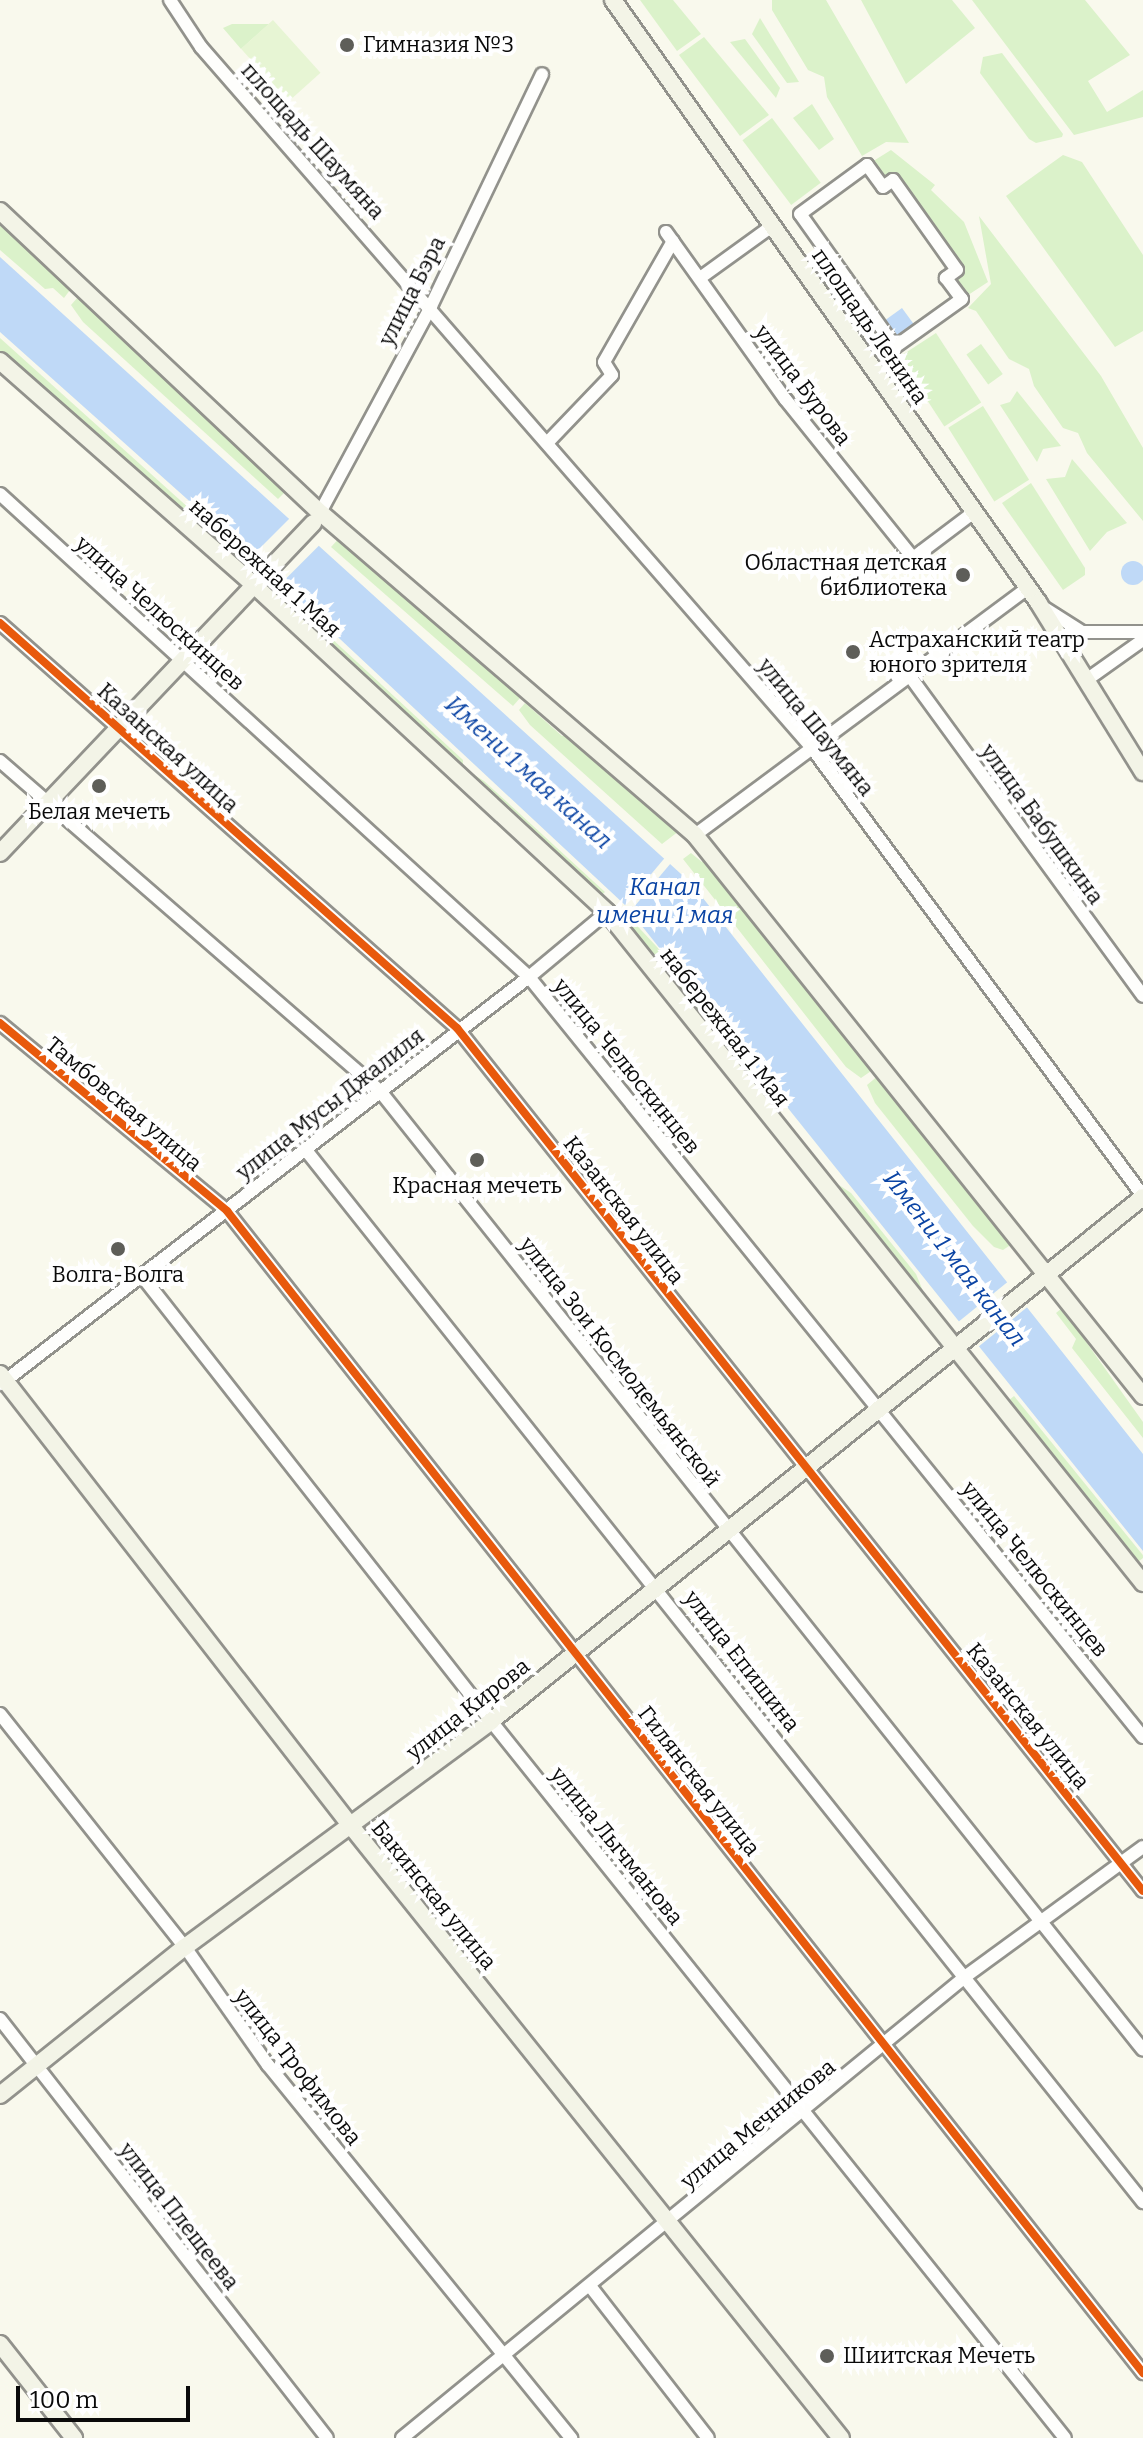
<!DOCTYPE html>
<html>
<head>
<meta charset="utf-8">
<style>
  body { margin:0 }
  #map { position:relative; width:1143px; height:2438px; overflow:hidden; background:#f9f9ed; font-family:Bitter,serif }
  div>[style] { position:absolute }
  .green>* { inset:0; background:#dbf2ca; transform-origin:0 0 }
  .pitch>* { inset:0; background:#e7f5d4; transform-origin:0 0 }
  .water>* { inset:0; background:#bfd9f7; transform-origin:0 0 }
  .round { border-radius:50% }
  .pier>* { inset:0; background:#f9f9ed; transform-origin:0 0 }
  .roads { filter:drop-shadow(2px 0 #92928c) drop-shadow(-2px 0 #92928c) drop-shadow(0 2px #92928c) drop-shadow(0 -2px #92928c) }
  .street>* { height:12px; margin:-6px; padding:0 6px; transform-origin:6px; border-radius:6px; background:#fefefc }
  .secondary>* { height:16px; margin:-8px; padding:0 8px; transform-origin:8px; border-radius:8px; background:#f3f4e7 }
  .cycleway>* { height:8px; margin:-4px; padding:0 4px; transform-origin:4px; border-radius:4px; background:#e8590c }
  .dots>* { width:22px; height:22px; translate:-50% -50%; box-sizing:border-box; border:4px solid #fff; border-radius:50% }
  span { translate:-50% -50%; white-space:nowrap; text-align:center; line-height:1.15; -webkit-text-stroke:8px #fff; paint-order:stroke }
  .poi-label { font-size:22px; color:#0a0a0a }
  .left { translate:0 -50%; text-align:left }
  .right { translate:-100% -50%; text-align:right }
  .street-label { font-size:22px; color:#0a0a0a }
  .water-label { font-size:24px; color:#0b44a4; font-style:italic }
  .scale { position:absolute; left:16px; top:2386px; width:174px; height:36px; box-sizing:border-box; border:4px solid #0a0a0a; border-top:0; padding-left:10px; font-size:24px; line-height:28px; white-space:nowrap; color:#0a0a0a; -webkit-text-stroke:6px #fff; paint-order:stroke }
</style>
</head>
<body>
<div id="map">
  <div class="green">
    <i style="clip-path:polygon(640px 0,673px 0,701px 34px,677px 51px)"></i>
    <i style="clip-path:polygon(772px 0,826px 0,909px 143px,886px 142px,862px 156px,827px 97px,824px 77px,808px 70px,772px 10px)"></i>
    <i style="clip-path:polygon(861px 0,952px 0,975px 28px,906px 84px)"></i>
    <i style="clip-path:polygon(972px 0,1085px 0,1130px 55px,1088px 81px,1107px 112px,1143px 90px,1143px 117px,1074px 135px)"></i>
    <i style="clip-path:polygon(760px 18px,799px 82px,787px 83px,752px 34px)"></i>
    <i style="clip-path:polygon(232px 24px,269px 24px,241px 49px,223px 28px)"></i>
    <i style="clip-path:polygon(704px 37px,769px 115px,740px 136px,679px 55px)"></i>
    <i style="clip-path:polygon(745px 39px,780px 88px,776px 98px,730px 42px)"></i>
    <i style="clip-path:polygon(1002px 53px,1063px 134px,1062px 137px,1036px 143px,1029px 139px,980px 73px,983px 57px)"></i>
    <i style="clip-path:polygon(812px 104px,834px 139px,819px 150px,793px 118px)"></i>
    <i style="left:772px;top:118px;width:81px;height:37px;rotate:53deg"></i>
    <i style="clip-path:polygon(891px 150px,935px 185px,931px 190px,964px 222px,988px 282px,962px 299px,946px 278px,957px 270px,893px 180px,883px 187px,867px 165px)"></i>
    <i style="clip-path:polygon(1063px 155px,1082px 162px,1143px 255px,1143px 331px,1115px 347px,1006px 196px)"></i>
    <i style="clip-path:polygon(979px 216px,1101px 376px,1143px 448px,1143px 521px,1087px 453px,1078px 433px,1063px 428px,1034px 386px,1029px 369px,1009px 359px,976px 311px,968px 308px,991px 284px)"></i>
    <i style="clip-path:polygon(0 224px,70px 290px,64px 298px,53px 288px,45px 289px,0 250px)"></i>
    <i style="clip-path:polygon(78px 297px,287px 490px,278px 499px,83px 322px,71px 305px)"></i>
    <i style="left:936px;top:333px;width:83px;height:44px;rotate:57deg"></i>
    <i style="left:0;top:338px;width:320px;height:14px;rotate:42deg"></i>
    <i style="left:981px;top:344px;width:37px;height:18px;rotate:54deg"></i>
    <i style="clip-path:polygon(1017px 391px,1061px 446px,1043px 449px,1037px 462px,1000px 405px,1010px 402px)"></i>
    <i style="left:983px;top:406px;width:87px;height:41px;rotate:58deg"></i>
    <i style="clip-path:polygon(1072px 459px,1127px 523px,1107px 532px,1090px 551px,1046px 479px,1065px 477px)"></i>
    <i style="clip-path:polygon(1031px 483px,1085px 568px,1085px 575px,1063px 590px,1002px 503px)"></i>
    <i style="clip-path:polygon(343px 534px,520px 698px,513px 706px,331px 547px)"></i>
    <i style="clip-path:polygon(290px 600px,463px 760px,463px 772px,283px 607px)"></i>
    <i style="clip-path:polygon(525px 703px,562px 736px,572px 734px,679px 831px,662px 844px,530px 725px,519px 710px)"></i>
    <i style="clip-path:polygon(473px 774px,484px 781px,605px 892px,598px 898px,470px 778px)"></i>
    <i style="clip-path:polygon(691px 853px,702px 862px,706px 859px,874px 1069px,861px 1078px,846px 1067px,683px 859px)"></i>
    <i style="clip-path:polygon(627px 915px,657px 947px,768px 1086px,755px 1092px,621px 921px)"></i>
    <i style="clip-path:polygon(879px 1075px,1012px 1244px,1003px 1250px,994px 1247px,973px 1226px,875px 1103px,867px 1085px)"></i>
    <i style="clip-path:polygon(839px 1185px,851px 1193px,916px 1274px,932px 1313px,834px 1189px)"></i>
    <i style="clip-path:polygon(1062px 1308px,1143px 1422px,1143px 1438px,1072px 1348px,1076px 1339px,1056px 1313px)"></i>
    <i style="left:1014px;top:1396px;width:207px;height:13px;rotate:51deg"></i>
  </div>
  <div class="pitch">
    <i style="left:273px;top:20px;width:71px;height:43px;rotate:48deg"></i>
  </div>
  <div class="water">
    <i style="clip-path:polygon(0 257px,691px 883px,1143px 1454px,1143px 1551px,625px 905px,252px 557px,0 332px)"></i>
    <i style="left:902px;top:308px;width:27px;height:29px;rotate:54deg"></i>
    <i class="round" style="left:1121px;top:561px;width:24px;height:24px"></i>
  </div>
  <div class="pier">
    <i style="left:291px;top:517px;width:40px;height:59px;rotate:45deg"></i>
    <i style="left:668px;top:854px;width:8px;height:71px;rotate:40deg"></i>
    <i style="left:1010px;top:1280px;width:32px;height:69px;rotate:51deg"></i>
  </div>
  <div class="roads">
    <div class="street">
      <i style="left:170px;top:0;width:56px;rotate:56.6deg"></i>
      <i style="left:201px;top:47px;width:930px;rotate:48.92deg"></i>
      <i style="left:812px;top:748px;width:557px;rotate:53.54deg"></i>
      <i style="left:867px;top:165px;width:27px;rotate:54deg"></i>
      <i style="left:883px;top:187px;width:12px;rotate:-35deg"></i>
      <i style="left:893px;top:180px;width:110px;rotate:54.6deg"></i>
      <i style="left:957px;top:270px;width:14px;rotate:144deg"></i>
      <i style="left:946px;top:278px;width:26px;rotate:53deg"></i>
      <i style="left:962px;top:299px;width:82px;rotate:144.4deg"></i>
      <i style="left:895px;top:347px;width:163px;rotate:-125.5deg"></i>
      <i style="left:800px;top:214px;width:83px;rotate:-36.2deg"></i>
      <i style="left:666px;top:232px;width:206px;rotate:54.5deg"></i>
      <i style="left:786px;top:400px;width:203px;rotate:51.2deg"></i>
      <i style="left:913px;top:558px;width:76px;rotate:-37deg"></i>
      <i style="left:700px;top:278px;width:89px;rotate:-35.8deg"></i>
      <i style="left:547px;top:443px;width:94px;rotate:-46.3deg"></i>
      <i style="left:612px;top:375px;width:15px;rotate:-122deg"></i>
      <i style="left:604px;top:362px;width:139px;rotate:-60.3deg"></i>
      <i style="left:0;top:494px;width:716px;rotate:42.4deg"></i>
      <i style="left:529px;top:977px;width:977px;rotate:51.07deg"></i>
      <i style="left:316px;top:520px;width:243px;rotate:-61.7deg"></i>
      <i style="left:431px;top:306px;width:257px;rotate:-64.4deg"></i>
      <i style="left:1046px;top:609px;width:43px;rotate:32.6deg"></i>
      <i style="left:1082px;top:632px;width:61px"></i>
      <i style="left:0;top:623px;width:611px;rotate:41.55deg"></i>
      <i style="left:457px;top:1028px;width:1102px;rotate:51.52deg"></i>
      <i style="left:909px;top:675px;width:397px;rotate:53.9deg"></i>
      <i style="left:1085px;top:681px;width:71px;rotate:-35.3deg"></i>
      <i style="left:0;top:761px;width:503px;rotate:40.97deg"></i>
      <i style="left:380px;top:1091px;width:1225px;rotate:51.49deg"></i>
      <i style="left:695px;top:835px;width:414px;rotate:-36.6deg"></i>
      <i style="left:0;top:1023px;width:295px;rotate:39.6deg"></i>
      <i style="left:227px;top:1211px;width:1480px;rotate:51.75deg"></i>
      <i style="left:305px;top:1149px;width:1346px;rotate:51.49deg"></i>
      <i style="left:142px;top:1276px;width:566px;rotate:51.89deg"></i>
      <i style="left:491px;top:1721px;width:918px;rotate:51.32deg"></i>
      <i style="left:1px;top:1384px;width:667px;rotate:-37.63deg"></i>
      <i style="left:529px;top:977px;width:102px;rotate:-39.8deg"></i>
      <i style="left:0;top:1714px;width:298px;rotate:51.6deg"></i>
      <i style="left:185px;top:1947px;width:144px;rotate:54.9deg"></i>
      <i style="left:268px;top:2065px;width:481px;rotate:50.9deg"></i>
      <i style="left:0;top:2019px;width:531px;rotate:52.03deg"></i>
      <i style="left:590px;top:2286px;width:192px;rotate:52.2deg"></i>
      <i style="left:402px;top:2438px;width:729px;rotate:-39.32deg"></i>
      <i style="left:966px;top:1976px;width:219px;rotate:-36.1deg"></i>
    </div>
    <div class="secondary">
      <i style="left:613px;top:0;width:737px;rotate:54.78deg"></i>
      <i style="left:1038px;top:602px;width:200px;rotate:58.3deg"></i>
      <i style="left:0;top:211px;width:442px;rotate:43.3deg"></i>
      <i style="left:322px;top:514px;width:492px;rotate:40.7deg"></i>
      <i style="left:695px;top:835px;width:718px;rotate:51.39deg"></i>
      <i style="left:0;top:361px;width:340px;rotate:41.4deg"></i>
      <i style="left:255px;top:586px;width:480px;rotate:42.8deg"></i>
      <i style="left:607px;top:912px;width:859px;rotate:51.38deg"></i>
      <i style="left:0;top:853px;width:455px;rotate:-46.5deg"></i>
      <i style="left:0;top:1374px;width:572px;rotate:52.17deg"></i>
      <i style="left:351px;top:1826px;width:784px;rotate:51.32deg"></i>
      <i style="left:0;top:2095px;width:237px;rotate:-38.7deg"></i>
      <i style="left:185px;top:1947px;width:380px;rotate:-36.4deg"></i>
      <i style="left:491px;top:1721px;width:836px;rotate:-38.79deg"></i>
      <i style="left:0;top:2344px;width:120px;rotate:51.8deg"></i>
    </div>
  </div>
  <div class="cycleway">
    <i style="left:0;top:623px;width:611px;rotate:41.55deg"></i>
    <i style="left:457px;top:1028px;width:1102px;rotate:51.52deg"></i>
    <i style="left:0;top:1023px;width:295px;rotate:39.6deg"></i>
    <i style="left:227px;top:1211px;width:1480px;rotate:51.75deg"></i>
  </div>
  <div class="dots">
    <i style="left:347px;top:45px;background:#5e5e59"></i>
    <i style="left:963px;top:575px;background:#5e5e59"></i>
    <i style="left:853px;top:652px;background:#5e5e59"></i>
    <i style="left:99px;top:786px;background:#5e5e59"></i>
    <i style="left:477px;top:1160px;background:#5e5e59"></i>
    <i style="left:118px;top:1249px;background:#5e5e59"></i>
    <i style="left:827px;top:2356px;background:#5e5e59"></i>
  </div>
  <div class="poi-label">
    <span class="left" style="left:363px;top:45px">Гимназия №3</span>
    <span class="right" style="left:947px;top:575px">Областная детская<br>библиотека</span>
    <span class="left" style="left:869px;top:652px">Астраханский театр<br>юного зрителя</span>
    <span style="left:99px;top:812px">Белая мечеть</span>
    <span style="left:477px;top:1186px">Красная мечеть</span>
    <span style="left:118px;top:1275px">Волга-Волга</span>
    <span class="left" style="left:843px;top:2356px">Шиитская Мечеть</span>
  </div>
  <div class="street-label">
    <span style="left:313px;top:141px;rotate:48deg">площадь Шаумяна</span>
    <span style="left:412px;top:291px;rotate:-63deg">улица Бэра</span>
    <span style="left:870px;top:326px;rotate:55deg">площадь Ленина</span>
    <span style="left:803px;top:385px;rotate:53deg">улица Бурова</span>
    <span style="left:265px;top:568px;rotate:42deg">набережная 1 Мая</span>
    <span style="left:160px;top:613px;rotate:42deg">улица Челюскинцев</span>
    <span style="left:816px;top:727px;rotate:51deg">улица Шаумяна</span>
    <span style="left:168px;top:748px;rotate:42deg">Казанская улица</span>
    <span style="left:1042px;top:824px;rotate:54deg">улица Бабушкина</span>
    <span style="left:725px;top:1027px;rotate:52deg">набережная 1 Мая</span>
    <span style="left:627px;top:1066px;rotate:51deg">улица Челюскинцев</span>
    <span style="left:124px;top:1104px;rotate:40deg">Тамбовская улица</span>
    <span style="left:330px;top:1104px;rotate:-38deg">улица Мусы Джалиля</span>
    <span style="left:624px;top:1210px;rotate:52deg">Казанская улица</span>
    <span style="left:620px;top:1362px;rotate:52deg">улица Зои Космодемьянской</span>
    <span style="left:1035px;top:1569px;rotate:51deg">улица Челюскинцев</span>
    <span style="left:742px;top:1661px;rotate:52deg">улица Епишина</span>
    <span style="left:468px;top:1709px;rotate:-38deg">улица Кирова</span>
    <span style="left:1028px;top:1716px;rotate:51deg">Казанская улица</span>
    <span style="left:699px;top:1781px;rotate:52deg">Гилянская улица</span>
    <span style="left:617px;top:1846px;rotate:51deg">улица Лычманова</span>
    <span style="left:434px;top:1895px;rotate:51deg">Бакинская улица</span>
    <span style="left:298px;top:2067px;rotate:52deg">улица Трофимова</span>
    <span style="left:758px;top:2124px;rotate:-39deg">улица Мечникова</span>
    <span style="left:179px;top:2216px;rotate:52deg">улица Плещеева</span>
  </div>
  <div class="water-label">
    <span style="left:528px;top:773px;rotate:42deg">Имени 1 мая канал</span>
    <span style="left:665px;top:902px">Канал<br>имени 1 мая</span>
    <span style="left:954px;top:1259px;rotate:52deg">Имени 1 мая канал</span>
  </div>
  <div class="scale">100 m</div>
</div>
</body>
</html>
